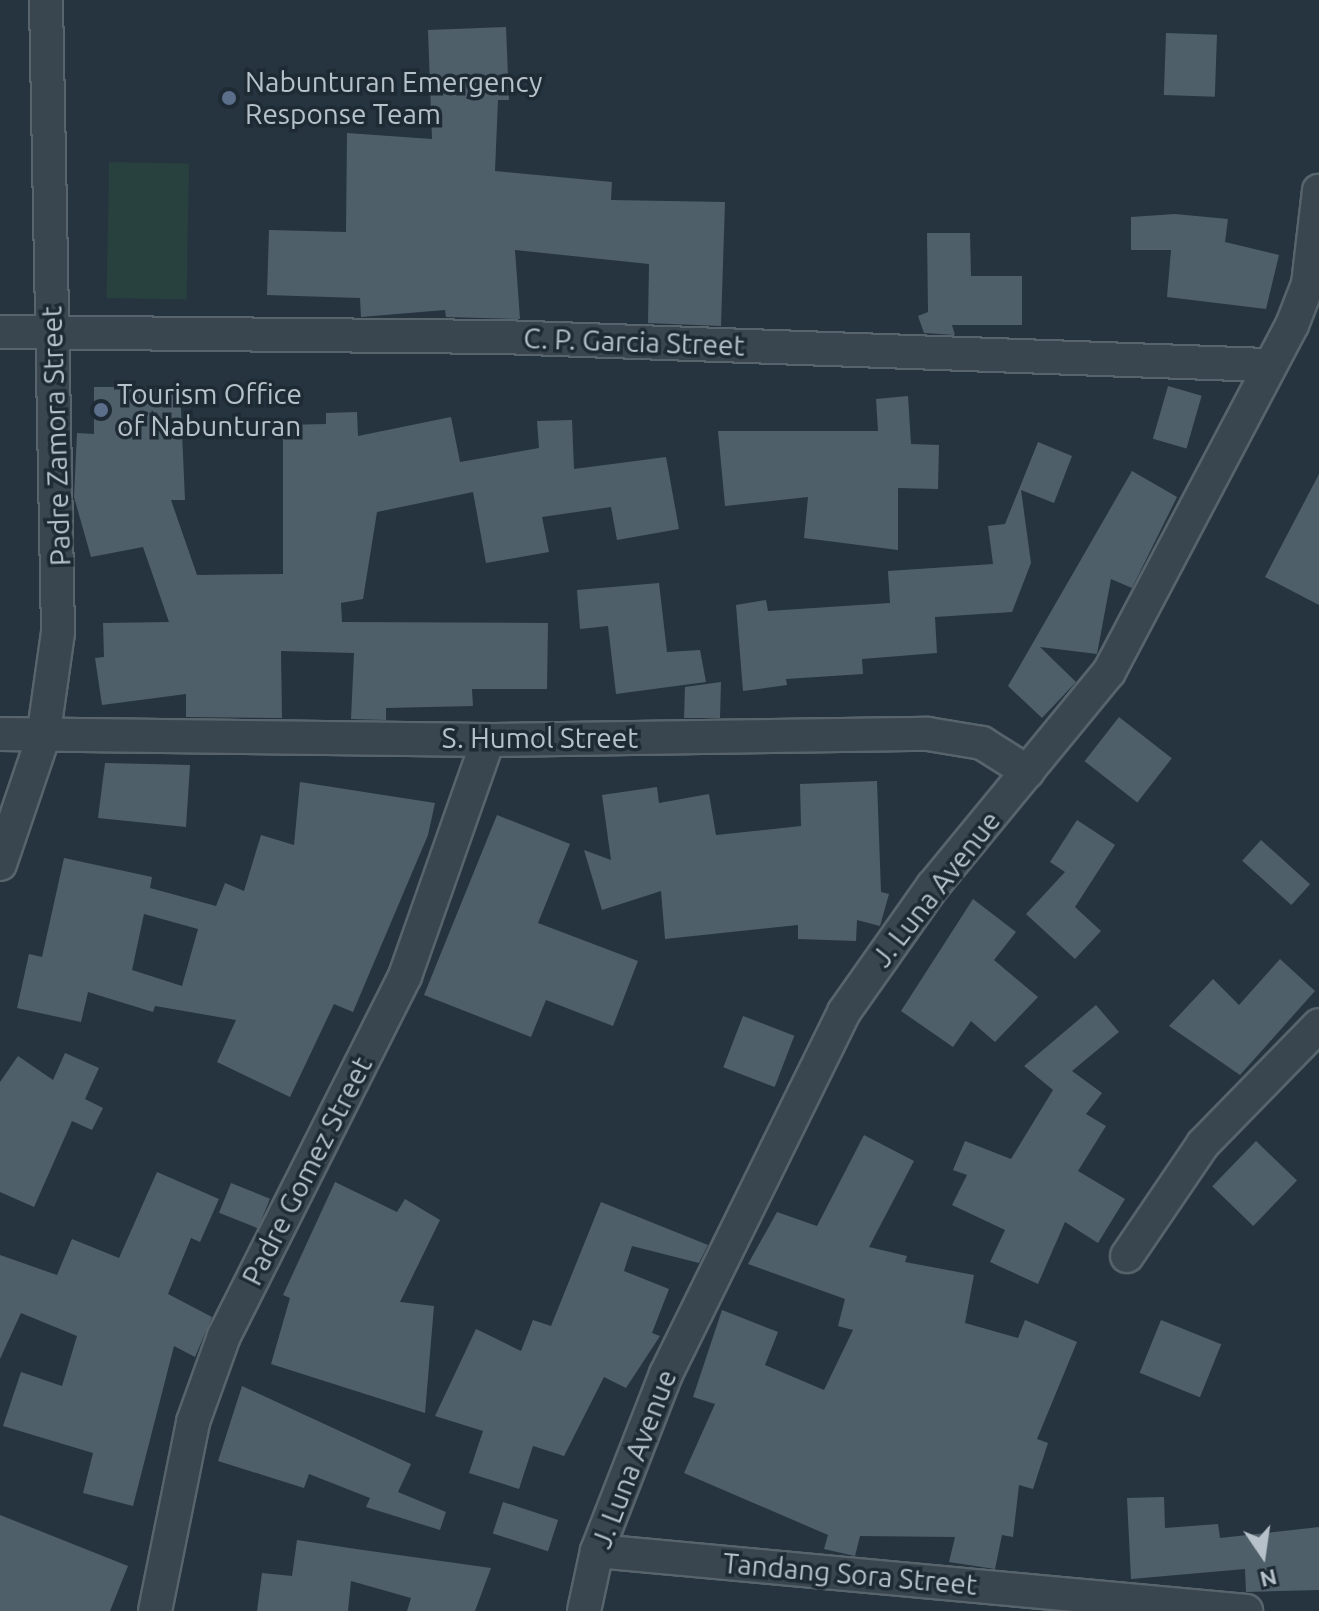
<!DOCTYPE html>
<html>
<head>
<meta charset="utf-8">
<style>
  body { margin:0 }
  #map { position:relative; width:1319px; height:1611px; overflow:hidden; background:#26343f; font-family:Ubuntu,sans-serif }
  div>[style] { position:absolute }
  .green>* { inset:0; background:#28403e; transform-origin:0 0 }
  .building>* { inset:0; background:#4f5f69; transform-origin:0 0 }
  .roads { filter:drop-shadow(2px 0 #57646c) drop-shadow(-2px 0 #57646c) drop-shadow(0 2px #57646c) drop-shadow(0 -2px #57646c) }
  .street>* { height:32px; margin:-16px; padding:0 16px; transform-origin:16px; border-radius:16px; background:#3a464f }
  .dots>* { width:22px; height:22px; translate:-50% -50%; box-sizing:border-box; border:4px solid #1e2b34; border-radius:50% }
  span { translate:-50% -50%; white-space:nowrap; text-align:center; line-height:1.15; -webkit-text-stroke:7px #1e2b34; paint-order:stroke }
  .poi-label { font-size:28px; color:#b6c1c9 }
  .left { translate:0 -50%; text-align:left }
  .street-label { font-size:28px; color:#b6c1c9 }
  .north { position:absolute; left:1223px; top:1515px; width:80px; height:80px; -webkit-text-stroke:6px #1e2b34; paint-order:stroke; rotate:167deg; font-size:22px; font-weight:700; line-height:32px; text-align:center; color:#b6c1c9 }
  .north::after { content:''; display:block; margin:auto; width:28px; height:36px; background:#b6c1c9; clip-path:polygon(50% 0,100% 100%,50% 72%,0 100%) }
</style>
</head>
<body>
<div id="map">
  <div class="green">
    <i style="left:109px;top:162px;width:80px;height:136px;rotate:1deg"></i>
  </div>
  <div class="building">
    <i style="clip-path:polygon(506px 27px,509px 100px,498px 100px,495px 171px,612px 182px,611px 200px,725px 202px,721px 326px,648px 323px,649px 264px,515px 250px,520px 319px,446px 317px,445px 310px,361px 317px,360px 298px,267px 295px,269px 230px,346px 232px,347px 133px,432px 139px,428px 30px)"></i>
    <i style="left:1166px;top:33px;width:51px;height:62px;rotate:2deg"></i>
    <i style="clip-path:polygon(1175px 214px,1228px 219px,1225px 242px,1279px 255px,1266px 309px,1167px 297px,1171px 250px,1131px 250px,1131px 217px)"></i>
    <i style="clip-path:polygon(927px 233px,970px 233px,971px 276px,1022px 276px,1022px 325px,952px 325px,955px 335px,924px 333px,918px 316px,928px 312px)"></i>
    <i style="left:1168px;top:386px;width:35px;height:55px;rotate:16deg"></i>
    <i style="clip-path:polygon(94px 387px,180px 387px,185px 500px,171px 500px,197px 575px,283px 574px,283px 425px,326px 424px,326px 413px,357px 412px,358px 436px,451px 417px,460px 462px,539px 448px,537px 421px,572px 420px,574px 469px,666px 457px,679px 529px,617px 540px,611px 507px,542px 517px,549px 552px,486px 563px,473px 492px,377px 512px,363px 599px,341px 603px,342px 622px,548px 623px,547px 689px,472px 689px,473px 706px,386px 708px,386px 720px,351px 719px,354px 653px,281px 651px,282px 718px,186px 717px,186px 694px,102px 705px,95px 658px,104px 657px,103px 623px,169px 622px,143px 547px,91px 557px,74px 497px,77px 433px,94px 434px)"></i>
    <i style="clip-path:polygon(908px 396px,911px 444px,939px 445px,938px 489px,898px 488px,898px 550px,804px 538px,808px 497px,725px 506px,718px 431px,878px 431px,876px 399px)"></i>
    <i style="clip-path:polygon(1038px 442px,1072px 456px,1054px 503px,1021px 490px,1031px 563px,1012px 612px,935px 617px,937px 653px,862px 659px,863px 674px,786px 679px,787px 685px,743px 691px,736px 605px,766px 600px,768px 611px,890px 603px,888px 571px,993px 564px,988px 526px,1005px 524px)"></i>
    <i style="clip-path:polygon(1132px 471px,1177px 497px,1132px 588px,1111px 579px,1097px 654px,1040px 647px,1076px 682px,1042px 718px,1008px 686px)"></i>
    <i style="clip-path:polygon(1319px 474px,1319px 605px,1265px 577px)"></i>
    <i style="clip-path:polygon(659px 583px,667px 652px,700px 650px,706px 682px,616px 694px,608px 626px,580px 629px,577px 590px)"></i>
    <i style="clip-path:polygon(721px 682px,720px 718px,684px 718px,685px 687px)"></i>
    <i style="left:1119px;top:717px;width:67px;height:56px;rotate:38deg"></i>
    <i style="clip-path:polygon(105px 763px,190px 765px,186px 827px,98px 818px)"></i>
    <i style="clip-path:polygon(877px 781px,881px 892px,889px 894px,880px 926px,857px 920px,856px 941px,798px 939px,798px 925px,665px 939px,661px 891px,602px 910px,584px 850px,611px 860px,602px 795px,657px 787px,659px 803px,709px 794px,716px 835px,801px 826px,800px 784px)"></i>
    <i style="clip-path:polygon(evenodd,300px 782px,435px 803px,428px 835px,353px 1012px,334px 1004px,290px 1097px,217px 1062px,236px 1020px,155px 1006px,153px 1012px,88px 992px,81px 1022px,17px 1008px,29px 954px,42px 957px,64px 858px,152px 877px,150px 888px,216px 906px,225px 883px,244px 891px,261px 835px,294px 845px,300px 782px,144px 914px,198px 929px,182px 986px,132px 970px,144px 914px)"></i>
    <i style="clip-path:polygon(497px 815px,570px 844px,538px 923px,638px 961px,613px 1026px,546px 1000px,531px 1037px,424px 995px)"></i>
    <i style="clip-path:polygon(1077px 820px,1115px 845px,1075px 907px,1101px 931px,1075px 959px,1026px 914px,1065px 872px,1050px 862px)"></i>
    <i style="left:1261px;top:840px;width:66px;height:28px;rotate:42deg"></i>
    <i style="clip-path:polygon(973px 899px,1016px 932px,994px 960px,1038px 997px,995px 1042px,971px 1021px,953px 1047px,901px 1011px)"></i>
    <i style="clip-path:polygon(1280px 959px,1315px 991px,1240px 1075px,1169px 1026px,1213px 979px,1239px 1005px)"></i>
    <i style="clip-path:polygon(1096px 1005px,1119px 1032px,1072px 1071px,1102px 1093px,1086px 1114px,1106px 1126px,1078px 1171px,1125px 1199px,1098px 1243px,1065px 1222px,1038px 1284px,990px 1262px,1005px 1230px,952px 1205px,967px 1175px,953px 1170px,965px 1141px,1011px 1159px,1053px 1090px,1024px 1066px)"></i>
    <i style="left:743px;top:1016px;width:55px;height:55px;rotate:21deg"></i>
    <i style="clip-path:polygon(65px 1053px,99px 1068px,85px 1099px,103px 1108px,92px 1130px,72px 1121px,34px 1207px,0 1192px,0 1082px,18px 1056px,53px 1080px)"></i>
    <i style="clip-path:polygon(864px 1135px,914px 1161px,869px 1247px,907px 1256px,905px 1262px,974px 1275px,965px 1323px,1018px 1338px,1025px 1320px,1077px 1342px,1037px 1439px,1048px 1443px,1033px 1489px,1019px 1485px,1013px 1537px,1002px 1535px,995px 1569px,949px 1562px,955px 1537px,860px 1536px,855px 1556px,824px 1549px,828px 1535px,684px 1473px,715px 1404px,693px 1397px,722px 1310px,778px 1332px,765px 1365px,824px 1390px,853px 1330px,838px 1326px,845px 1299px,748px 1264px,777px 1212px,817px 1226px)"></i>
    <i style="left:1256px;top:1141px;width:57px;height:63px;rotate:44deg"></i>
    <i style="clip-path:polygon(157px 1172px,219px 1199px,200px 1242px,191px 1238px,168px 1294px,212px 1317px,195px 1357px,174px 1346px,133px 1506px,83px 1493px,93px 1453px,3px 1426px,21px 1372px,62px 1386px,77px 1336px,21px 1313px,0 1359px,0 1255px,57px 1275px,72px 1239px,119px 1258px)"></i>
    <i style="clip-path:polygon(335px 1182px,397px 1212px,405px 1199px,440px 1220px,400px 1302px,434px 1306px,425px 1413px,271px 1364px,290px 1298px,283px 1295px)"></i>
    <i style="left:231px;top:1183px;width:42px;height:32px;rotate:22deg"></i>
    <i style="clip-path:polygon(601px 1202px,708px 1245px,699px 1263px,632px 1246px,624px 1271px,669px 1289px,652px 1333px,660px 1336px,626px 1388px,604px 1377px,564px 1456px,533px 1446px,519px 1489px,469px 1473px,483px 1431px,435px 1416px,476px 1329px,521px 1351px,533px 1320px,551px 1326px)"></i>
    <i style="left:1161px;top:1320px;width:65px;height:57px;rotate:22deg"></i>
    <i style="clip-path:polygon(242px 1386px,411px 1464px,398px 1492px,446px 1512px,440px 1530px,366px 1507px,370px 1498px,309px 1474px,304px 1488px,218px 1461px)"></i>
    <i style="clip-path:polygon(1164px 1497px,1165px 1528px,1218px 1524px,1220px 1538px,1319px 1527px,1319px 1590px,1246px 1592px,1245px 1569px,1131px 1579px,1127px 1498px)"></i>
    <i style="left:503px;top:1502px;width:58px;height:33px;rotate:18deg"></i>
    <i style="clip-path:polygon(0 1515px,128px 1566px,110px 1611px,0 1611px)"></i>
    <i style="clip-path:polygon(297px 1540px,356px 1549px,491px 1568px,475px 1611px,407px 1611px,411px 1598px,351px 1581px,348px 1611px,257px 1611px,262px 1573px,292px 1576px)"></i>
  </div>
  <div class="roads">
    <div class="street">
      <i style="left:0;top:332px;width:502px;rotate:0.57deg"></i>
      <i style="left:502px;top:337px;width:766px;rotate:2.1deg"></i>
      <i style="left:0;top:734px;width:488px;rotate:0.7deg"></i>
      <i style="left:488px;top:740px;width:440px;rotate:-0.8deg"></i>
      <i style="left:928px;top:734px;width:55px;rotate:9.5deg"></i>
      <i style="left:982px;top:743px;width:54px;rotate:32.2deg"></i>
      <i style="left:0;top:864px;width:133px;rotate:-71.2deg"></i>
      <i style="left:43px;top:738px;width:107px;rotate:-81.9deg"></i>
      <i style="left:58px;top:632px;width:632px;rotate:-91.09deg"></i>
      <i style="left:1127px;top:1256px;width:135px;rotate:-55.8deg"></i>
      <i style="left:1203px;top:1144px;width:166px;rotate:-45.7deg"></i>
      <i style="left:597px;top:1551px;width:652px;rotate:5.28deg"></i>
      <i style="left:155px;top:1611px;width:193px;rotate:-78.6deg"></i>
      <i style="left:193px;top:1422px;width:91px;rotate:-70.2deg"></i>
      <i style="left:224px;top:1336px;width:403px;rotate:-63.3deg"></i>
      <i style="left:405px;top:976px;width:250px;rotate:-70.6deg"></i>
      <i style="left:584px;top:1611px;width:61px;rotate:-77.8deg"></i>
      <i style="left:597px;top:1551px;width:190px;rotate:-68.7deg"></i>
      <i style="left:666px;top:1374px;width:403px;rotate:-63.8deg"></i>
      <i style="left:844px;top:1012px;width:154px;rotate:-54.8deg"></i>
      <i style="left:933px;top:886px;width:277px;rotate:-50.6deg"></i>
      <i style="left:1109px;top:672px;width:392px;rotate:-62.2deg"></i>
      <i style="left:1292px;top:325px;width:44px;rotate:-68.7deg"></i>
      <i style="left:1308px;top:284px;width:94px;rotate:-83.3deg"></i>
    </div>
  </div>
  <div class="dots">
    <i style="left:229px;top:98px;background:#5c6f8a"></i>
    <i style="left:101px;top:410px;background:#5c6f8a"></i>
  </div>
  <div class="poi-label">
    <span class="left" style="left:245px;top:98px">Nabunturan Emergency<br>Response Team</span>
    <span class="left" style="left:117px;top:410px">Tourism Office<br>of Nabunturan</span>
  </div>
  <div class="street-label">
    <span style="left:634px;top:342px;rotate:2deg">C. P. Garcia Street</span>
    <span style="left:56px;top:436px;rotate:-92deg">Padre Zamora Street</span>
    <span style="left:540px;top:738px">S. Humol Street</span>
    <span style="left:936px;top:889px;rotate:-52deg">J. Luna Avenue</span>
    <span style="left:307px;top:1171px;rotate:-63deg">Padre Gomez Street</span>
    <span style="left:634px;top:1459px;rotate:-69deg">J. Luna Avenue</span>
    <span style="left:850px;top:1574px;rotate:5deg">Tandang Sora Street</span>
  </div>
  <div class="north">N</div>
</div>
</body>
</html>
